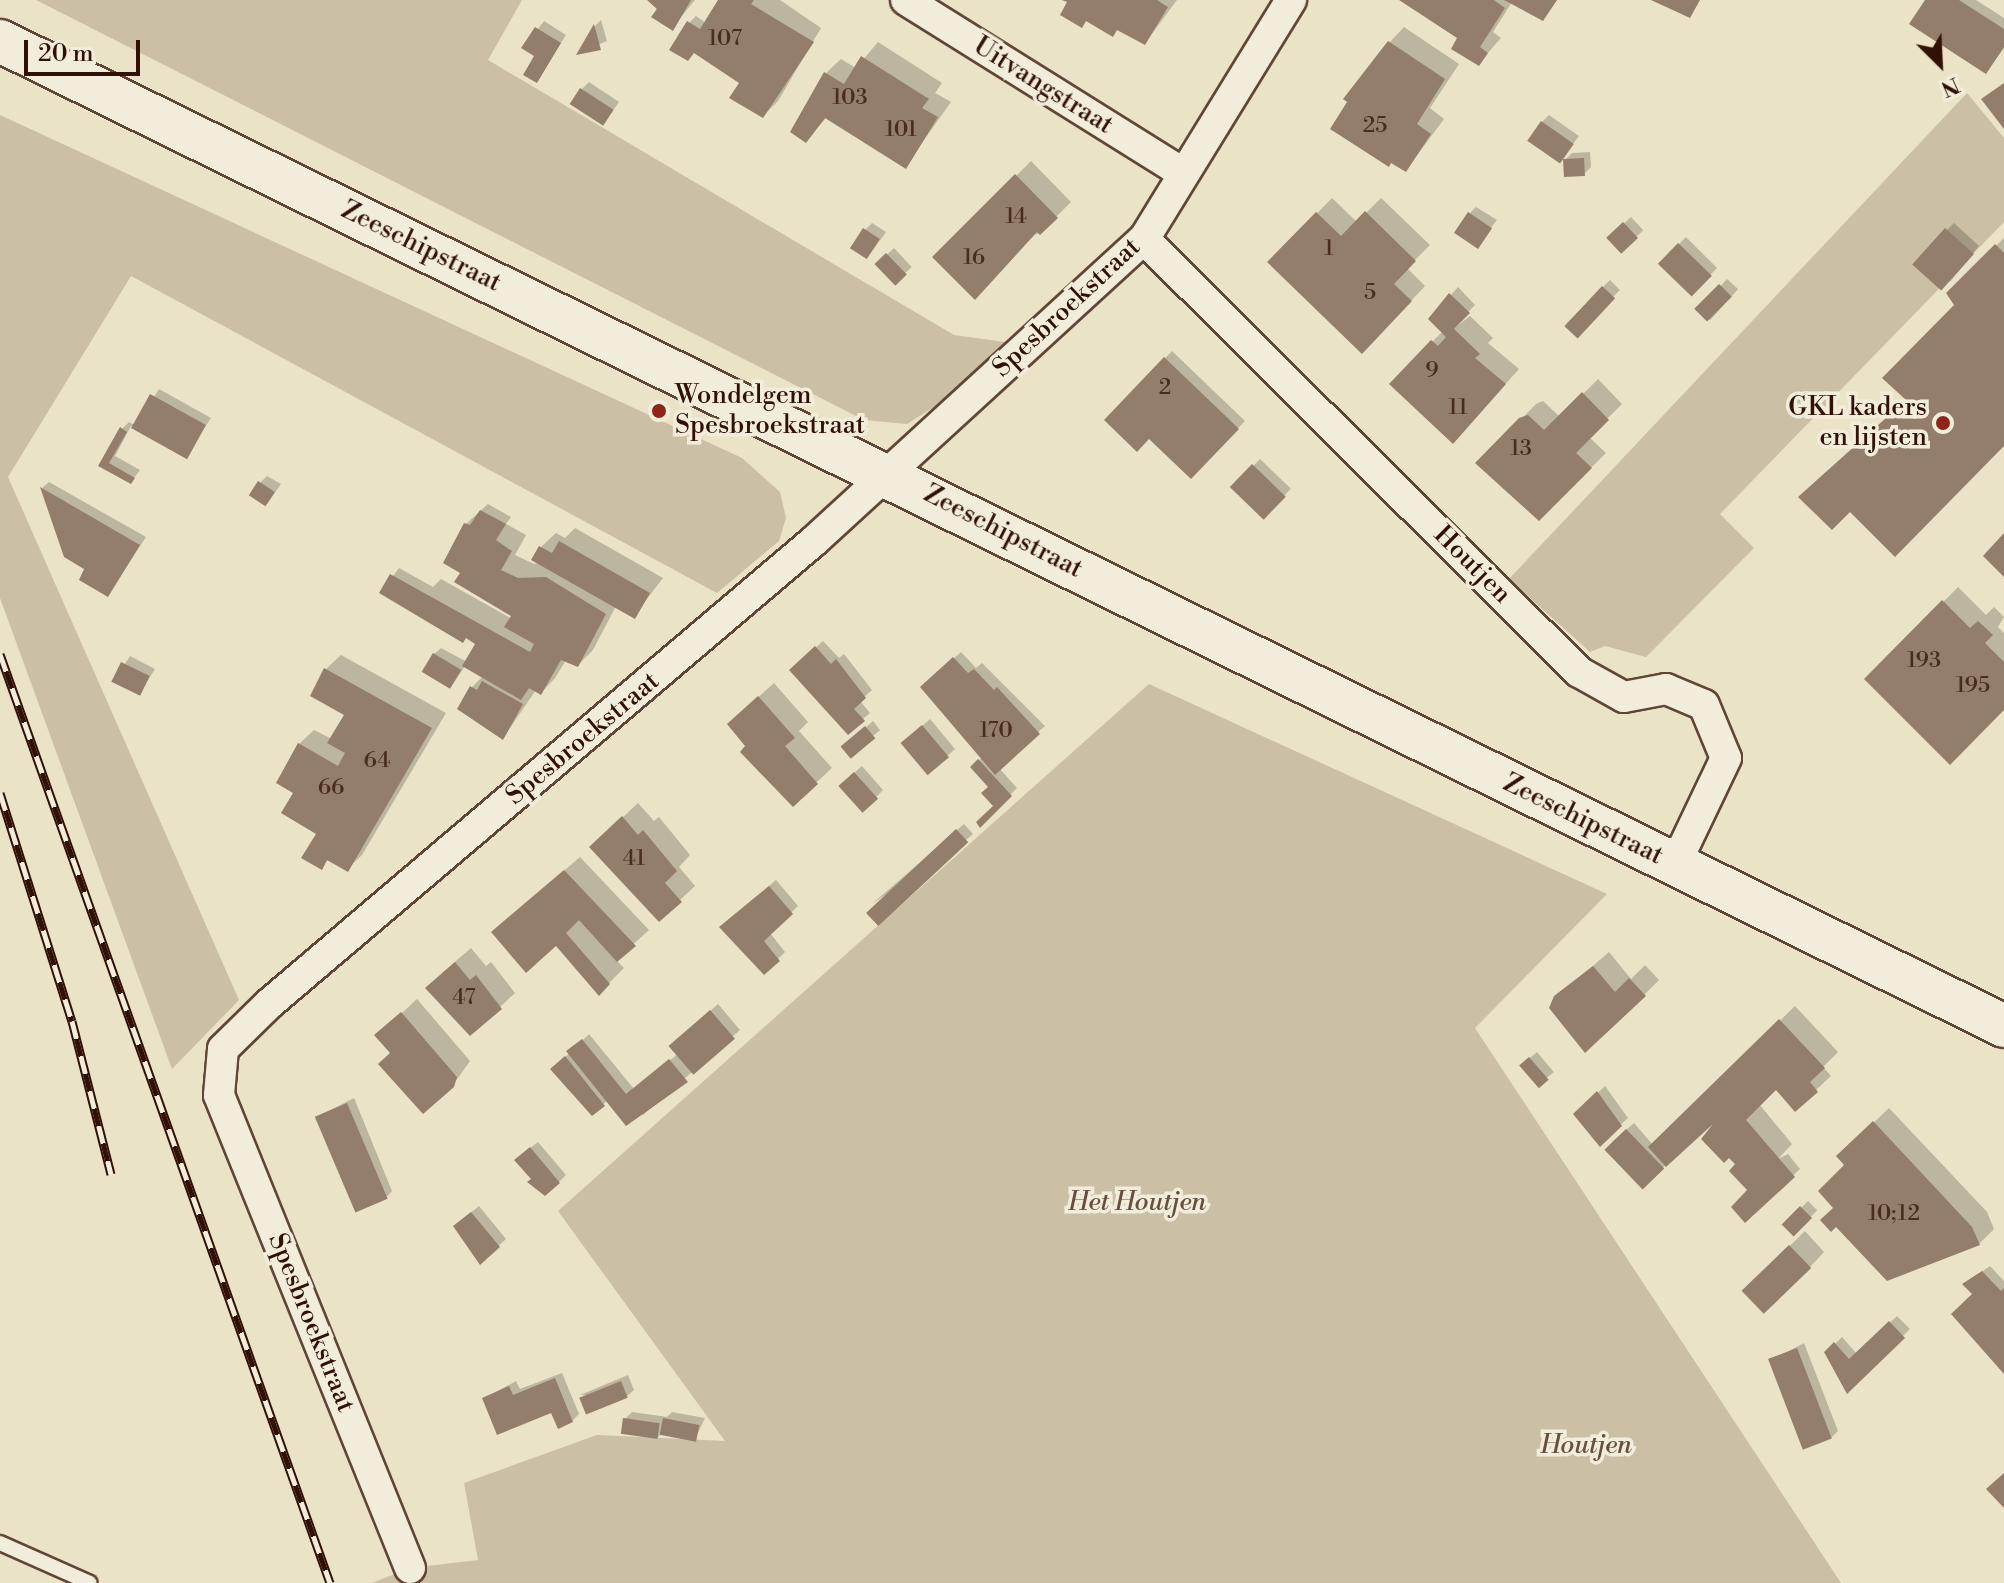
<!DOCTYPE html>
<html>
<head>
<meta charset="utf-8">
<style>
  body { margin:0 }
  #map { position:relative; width:2004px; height:1583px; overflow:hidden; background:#ebe3c7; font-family:"Libre Bodoni",serif }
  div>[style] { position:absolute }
  .green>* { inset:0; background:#cbbfa6 }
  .shadow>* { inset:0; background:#0003; transform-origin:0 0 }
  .building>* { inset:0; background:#927e6a; transform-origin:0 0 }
  .roads { filter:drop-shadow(2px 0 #604636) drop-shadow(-2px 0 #604636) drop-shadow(0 2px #604636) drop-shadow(0 -2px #604636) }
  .lane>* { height:14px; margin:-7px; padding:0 7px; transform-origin:7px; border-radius:7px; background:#f2eddb }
  .street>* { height:30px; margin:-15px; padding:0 15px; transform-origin:15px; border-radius:15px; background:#f2eddb }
  .secondary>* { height:42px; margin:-21px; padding:0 21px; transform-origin:21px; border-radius:21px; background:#f2eddb }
  .rail>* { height:9px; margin-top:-4.5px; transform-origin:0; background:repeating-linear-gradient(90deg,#f2eddb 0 18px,#311106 0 36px); box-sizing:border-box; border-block:2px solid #311106 }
  .dots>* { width:22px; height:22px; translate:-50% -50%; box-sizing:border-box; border:4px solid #f2eddb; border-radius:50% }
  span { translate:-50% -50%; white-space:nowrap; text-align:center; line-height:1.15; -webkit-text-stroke:7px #f2eddb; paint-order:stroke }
  .number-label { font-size:22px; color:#492c1f }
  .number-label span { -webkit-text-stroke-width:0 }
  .street-label { font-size:26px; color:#311106 }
  .poi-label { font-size:26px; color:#311106 }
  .left { translate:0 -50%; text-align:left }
  .right { translate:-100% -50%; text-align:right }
  .park-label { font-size:26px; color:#674e3e; font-style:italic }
  .north { position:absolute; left:1900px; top:24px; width:80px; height:80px; -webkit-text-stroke:6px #f2eddb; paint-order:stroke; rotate:156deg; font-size:22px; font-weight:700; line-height:32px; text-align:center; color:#311106 }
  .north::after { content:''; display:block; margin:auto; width:28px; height:36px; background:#311106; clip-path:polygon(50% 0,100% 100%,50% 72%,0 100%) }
  .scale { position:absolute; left:24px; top:40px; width:116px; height:36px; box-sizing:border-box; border:4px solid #311106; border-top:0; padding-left:10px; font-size:24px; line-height:28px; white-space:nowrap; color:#311106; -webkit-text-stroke:6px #f2eddb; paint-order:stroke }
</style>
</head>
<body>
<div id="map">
  <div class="green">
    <i style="clip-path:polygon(36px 0,522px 0,488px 60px,954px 335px,1005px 342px,937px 405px,907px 424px,864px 420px)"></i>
    <i style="clip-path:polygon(1967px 93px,2004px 138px,2004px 222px,1720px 514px,1754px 548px,1646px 657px,1605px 646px,1590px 652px,1509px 579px)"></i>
    <i style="clip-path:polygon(0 115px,742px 458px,780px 492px,786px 518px,779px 541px,717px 593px,131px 276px,8px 477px,239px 1000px,172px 1069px,0 598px)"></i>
    <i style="clip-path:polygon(1149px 684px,1607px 894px,1475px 1028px,1841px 1583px,372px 1583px,410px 1568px,478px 1560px,464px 1483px,597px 1435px,725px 1441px,558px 1211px)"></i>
  </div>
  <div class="shadow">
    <i style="clip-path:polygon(651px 0,695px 0,672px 28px,654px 16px,658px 4px)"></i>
    <i style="clip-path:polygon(720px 0,780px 0,821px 28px,778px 101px,763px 116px,742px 82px,689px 23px,696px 16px,706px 23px)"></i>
    <i style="clip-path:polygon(1066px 0,1177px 0,1145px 43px,1119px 28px,1113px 35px)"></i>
    <i style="clip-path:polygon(1404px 0,1557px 0,1543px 18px,1512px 2px,1493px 32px,1501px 38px,1478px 64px,1460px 38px)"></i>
    <i style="clip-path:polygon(1927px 0,1976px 0,2004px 18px,2004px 48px,1986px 72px)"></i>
    <i style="clip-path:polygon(601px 20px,607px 41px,580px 52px,596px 25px)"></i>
    <i style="clip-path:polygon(544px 21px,566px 35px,536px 81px,536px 56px,524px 47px)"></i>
    <i style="clip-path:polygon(1404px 27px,1459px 64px,1430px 108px,1444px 119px,1406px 170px,1390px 42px)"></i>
    <i style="clip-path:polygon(878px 42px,942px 83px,935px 93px,951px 102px,905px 167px,827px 117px,806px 140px,826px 73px,841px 59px,856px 68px)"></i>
    <i style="clip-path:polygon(589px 82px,619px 102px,604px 123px,582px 89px)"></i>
    <i style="clip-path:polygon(1549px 115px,1579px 136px,1566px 153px,1542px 122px)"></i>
    <i style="clip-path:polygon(1590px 152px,1591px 167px,1584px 174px,1565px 160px,1572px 153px)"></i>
    <i style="clip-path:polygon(1031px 161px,1071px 202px,1040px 233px,935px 257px)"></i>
    <i style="clip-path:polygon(1332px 198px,1357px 222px,1381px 198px,1430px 245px,1407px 268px,1425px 286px,1377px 337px,1270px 262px)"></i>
    <i style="clip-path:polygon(1476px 207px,1497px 220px,1483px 238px,1470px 213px)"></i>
    <i style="left:1631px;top:217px;width:18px;height:30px;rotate:47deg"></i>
    <i style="clip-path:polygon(872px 223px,886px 232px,868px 257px,865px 230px)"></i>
    <i style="clip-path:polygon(1954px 223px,1979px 246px,1950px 282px,1947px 230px)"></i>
    <i style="left:1686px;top:237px;width:44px;height:37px;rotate:45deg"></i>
    <i style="clip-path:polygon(2004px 238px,2004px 444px,1850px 510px,1801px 497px,1908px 399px,1956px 306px,1948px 293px)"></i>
    <i style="left:894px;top:248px;width:26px;height:23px;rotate:47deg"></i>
    <i style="left:1727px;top:279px;width:15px;height:42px;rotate:42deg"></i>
    <i style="left:1610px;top:280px;width:14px;height:63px;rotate:45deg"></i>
    <i style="clip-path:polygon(1458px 287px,1475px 305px,1446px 335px,1470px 316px,1493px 338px,1488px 343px,1519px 369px,1467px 427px,1391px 383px,1443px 331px,1430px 319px)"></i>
    <i style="clip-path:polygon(1172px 351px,1245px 421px,1191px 476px,1149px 437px,1106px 420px)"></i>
    <i style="clip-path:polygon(1598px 379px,1622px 404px,1589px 437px,1606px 453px,1539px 519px,1478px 463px,1536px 404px,1543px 401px,1560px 417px)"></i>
    <i style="clip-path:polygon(159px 389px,211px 418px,186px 456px,131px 426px,115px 456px,140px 470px,131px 482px,101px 465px,122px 429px,129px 422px,136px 426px)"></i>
    <i style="left:1260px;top:459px;width:43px;height:39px;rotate:44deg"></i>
    <i style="clip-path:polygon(267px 476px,281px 484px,267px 504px,260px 483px)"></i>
    <i style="clip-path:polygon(49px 482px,146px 537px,108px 595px,87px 568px,66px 556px,42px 488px)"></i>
    <i style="clip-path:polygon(488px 504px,511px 517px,506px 524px,526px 535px,515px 555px,534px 564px,540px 563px,541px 547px,556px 533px,565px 538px,575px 528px,663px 578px,634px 616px,616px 606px,593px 650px,578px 665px,566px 660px,555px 678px,541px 693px,536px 690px,503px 738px,471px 688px,483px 676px,465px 666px,451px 687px,434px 654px,441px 648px,467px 662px,478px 643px,381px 592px,399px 568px,433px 587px,441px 579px,512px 619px,514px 616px,462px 572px,466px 524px)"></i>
    <i style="clip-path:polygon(1958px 587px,1986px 615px,1994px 607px,2004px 617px,1998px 627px,2004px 633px,2004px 707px,1867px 679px)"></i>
    <i style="clip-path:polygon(823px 641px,839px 658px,844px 654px,872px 690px,860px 701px,870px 713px,863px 719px,792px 670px)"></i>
    <i style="clip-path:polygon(961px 652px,976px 668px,982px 663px,1045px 726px,999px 768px,1017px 788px,980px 825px,996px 806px,990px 787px,972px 767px,982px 757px,922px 687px)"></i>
    <i style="clip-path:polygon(341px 655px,446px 713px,362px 855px,347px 869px,329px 859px,321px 867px,319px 833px,295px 792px,299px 744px,314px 730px,332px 739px,346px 714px,326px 669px)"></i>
    <i style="clip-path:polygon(130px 656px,155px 669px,139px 694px,114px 681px)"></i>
    <i style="clip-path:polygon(774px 683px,808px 722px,799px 731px,832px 768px,793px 804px,748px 746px,744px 710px)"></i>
    <i style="clip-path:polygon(930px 719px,955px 749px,929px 772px,910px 737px)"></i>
    <i style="clip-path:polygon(873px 721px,880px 730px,873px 736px,844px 747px)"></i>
    <i style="clip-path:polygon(862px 766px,883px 790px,862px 812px,847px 779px)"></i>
    <i style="clip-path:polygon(638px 803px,654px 821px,659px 817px,690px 855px,679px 867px,695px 886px,680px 900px,606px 833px)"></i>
    <i style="clip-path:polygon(964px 824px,973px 834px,966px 840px,872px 904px)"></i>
    <i style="clip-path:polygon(580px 857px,649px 930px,616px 960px,624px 968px,599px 993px,556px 943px,509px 918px)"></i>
    <i style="clip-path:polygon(776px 880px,798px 906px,770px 933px,785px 952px,765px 972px,729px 920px)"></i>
    <i style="clip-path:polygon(471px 948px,486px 966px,491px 962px,515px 993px,500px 1007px,442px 973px)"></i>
    <i style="clip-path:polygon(1609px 952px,1631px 979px,1645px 965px,1659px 980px,1644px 995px,1556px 998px)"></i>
    <i style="clip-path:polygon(417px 999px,470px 1061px,453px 1085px,392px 1053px,389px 1025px)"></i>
    <i style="clip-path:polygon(718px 1004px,740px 1030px,643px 1115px,608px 1100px,593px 1113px,553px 1069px,589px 1034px,634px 1089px,679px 1053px,679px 1039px)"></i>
    <i style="clip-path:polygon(1795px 1006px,1838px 1052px,1823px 1067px,1831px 1076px,1816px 1090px,1776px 1088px,1759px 1104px,1792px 1144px,1778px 1159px,1788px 1154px,1800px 1169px,1745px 1220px,1770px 1172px,1738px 1164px,1719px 1116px,1642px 1187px,1612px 1142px,1634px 1123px,1653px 1145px)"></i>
    <i style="left:1537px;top:1052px;width:26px;height:21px;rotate:50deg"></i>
    <i style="clip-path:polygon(1605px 1086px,1628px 1118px,1600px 1144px,1576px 1114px)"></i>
    <i style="clip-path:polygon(354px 1098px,392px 1191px,386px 1198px,317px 1117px)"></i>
    <i style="clip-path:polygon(1889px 1108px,1987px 1212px,1994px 1229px,1979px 1244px,1836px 1207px,1847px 1165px,1839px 1156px)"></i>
    <i style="clip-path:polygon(538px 1142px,566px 1175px,559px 1182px,533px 1179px,524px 1153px)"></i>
    <i style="left:1808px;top:1201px;width:13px;height:33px;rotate:45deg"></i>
    <i style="clip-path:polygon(479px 1206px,506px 1239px,481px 1262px,463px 1219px)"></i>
    <i style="clip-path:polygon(1805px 1231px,1824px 1252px,1810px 1267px,1744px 1291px)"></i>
    <i style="clip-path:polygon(1990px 1266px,2004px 1281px,2004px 1370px,1974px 1294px,1964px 1284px)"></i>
    <i style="clip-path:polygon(1897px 1316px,1910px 1329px,1848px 1390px,1826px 1353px,1842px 1337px,1857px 1354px)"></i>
    <i style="clip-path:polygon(1804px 1343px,1838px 1431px,1831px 1438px,1770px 1361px)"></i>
    <i style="clip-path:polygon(562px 1373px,579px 1414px,572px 1421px,552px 1411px,485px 1398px,516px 1381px,520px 1389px)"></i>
    <i style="clip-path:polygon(628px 1375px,634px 1390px,627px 1396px,580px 1395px)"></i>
    <i style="clip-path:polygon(632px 1412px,667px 1417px,672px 1412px,705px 1418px,695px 1439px,662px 1433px,657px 1438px,625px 1419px)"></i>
  </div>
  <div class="building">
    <i style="clip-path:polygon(647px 0,691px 0,673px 31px,651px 17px,657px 9px)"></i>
    <i style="clip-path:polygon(718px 0,754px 0,751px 4px,814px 42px,763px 118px,729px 98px,739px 83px,694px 53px,688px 61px,669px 50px,687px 21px,700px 29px)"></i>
    <i style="clip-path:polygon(1062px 0,1157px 0,1168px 7px,1145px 45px,1117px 30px,1113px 37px,1086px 21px,1082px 28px,1060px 15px,1067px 2px)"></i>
    <i style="clip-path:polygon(1399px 0,1494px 0,1505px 8px,1480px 47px,1488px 53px,1479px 66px,1451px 49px,1457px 38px)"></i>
    <i style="clip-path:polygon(1504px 0,1557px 0,1543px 21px)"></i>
    <i style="clip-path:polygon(1651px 0,1700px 0,1690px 18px)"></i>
    <i style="clip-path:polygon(1925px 0,1959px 0,2004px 29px,2004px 47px,1986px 74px,1909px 24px)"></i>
    <i style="clip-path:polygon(594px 24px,601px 50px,576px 55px)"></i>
    <i style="clip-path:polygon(535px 27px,561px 43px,537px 83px,523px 75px,534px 56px,521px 48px)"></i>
    <i style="clip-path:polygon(1388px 41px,1445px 79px,1417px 124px,1431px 134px,1406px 172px,1391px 163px,1389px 167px,1330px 129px,1347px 102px,1343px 99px)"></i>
    <i style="clip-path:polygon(861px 56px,929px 99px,922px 108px,938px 117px,906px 169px,825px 118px,806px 143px,790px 132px,824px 72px,844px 84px)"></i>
    <i style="clip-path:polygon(2004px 83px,2004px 129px,1981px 99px)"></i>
    <i style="left:580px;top:88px;width:40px;height:19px;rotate:33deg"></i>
    <i style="left:1541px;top:121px;width:40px;height:24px;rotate:35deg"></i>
    <i style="left:1584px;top:158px;width:18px;height:21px;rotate:87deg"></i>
    <i style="clip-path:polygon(1015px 174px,1058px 218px,1040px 235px,1037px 232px,975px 300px,932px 257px)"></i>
    <i style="clip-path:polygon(1365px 211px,1416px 261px,1394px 284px,1412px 301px,1362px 354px,1267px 262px,1316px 212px,1341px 236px)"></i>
    <i style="left:1468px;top:212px;width:29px;height:25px;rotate:34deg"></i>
    <i style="left:1623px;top:222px;width:22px;height:23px;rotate:47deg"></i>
    <i style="left:863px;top:228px;width:20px;height:24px;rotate:33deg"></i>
    <i style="left:1945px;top:228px;width:39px;height:49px;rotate:42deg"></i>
    <i style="left:1678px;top:243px;width:47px;height:29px;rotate:44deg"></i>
    <i style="clip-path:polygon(1995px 244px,2004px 253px,2004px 446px,1895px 557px,1850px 512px,1832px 530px,1798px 497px,1906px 400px,1882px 378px,1954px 305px,1946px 293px)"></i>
    <i style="left:886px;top:253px;width:30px;height:16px;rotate:46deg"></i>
    <i style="left:1719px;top:284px;width:18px;height:35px;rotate:45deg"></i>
    <i style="left:1602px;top:286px;width:18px;height:55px;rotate:43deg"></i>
    <i style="clip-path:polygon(1449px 293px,1470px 313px,1454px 329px,1480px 354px,1475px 358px,1506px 384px,1453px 444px,1389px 384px,1431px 340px,1438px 346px,1446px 337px,1428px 319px)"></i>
    <i style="clip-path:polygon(1164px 357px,1239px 429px,1191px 479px,1149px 439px,1137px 452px,1104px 420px)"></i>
    <i style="clip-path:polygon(1582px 392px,1609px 420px,1576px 453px,1592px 468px,1539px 521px,1475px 463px,1519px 418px,1528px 415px,1544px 430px)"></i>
    <i style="left:150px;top:394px;width:64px;height:39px;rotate:29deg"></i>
    <i style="clip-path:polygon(120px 427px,127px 432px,109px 463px,135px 478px,131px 484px,98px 466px)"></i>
    <i style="left:1252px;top:464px;width:47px;height:32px;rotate:44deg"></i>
    <i style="left:258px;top:481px;width:20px;height:17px;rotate:33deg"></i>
    <i style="clip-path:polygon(40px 487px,140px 545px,108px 597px,79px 580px,84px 569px,64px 557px)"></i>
    <i style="clip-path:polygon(480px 510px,506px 524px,496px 540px,512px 551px,501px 570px,518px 578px,546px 577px,606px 614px,578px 667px,561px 660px,541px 695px,529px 688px,521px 700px,462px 666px,475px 644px,466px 638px,463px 643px,379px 593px,390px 574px,530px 652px,534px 644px,504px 627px,511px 616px,454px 582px,460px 573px,443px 563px,464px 523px,470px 525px)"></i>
    <i style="clip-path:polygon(2004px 533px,2004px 577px,1983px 556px)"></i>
    <i style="clip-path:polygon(559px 541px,650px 593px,635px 619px,531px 560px,539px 546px,552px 553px)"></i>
    <i style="clip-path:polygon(1942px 600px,1970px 628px,1978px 621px,1993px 635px,1985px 643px,2004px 662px,2004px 710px,1950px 765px,1864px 679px)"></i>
    <i style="clip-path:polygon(815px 646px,831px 664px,836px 659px,866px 698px,854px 709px,865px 721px,848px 735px,789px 670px)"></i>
    <i style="left:433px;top:653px;width:33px;height:22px;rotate:31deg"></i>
    <i style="clip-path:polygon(953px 657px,968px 673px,974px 669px,994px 690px,997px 687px,1040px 734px,995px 775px,920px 687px)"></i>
    <i style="left:121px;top:662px;width:32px;height:22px;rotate:26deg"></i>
    <i style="clip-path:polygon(324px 668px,432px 728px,348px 872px,327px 860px,322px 870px,301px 858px,316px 834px,281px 813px,293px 793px,276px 783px,298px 743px,338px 766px,345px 753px,327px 743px,344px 715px,310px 696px)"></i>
    <i style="clip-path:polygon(482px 681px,523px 704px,503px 740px,457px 709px,470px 686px,477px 690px)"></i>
    <i style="clip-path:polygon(758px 696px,795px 738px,785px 746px,818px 784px,793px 807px,740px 752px,745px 746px,727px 724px)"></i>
    <i style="left:922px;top:725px;width:42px;height:28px;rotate:50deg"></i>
    <i style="left:865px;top:726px;width:16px;height:32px;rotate:50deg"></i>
    <i style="clip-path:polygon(978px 759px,1012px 796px,980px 828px,976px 822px,993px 806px,981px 793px,988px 787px,970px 767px)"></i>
    <i style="left:854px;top:772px;width:36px;height:21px;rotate:48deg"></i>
    <i style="clip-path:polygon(622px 816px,638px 835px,643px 830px,677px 871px,665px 883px,682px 902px,659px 922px,589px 847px)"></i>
    <i style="left:956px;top:829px;width:18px;height:123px;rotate:47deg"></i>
    <i style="clip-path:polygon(564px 870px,636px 946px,617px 962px,579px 920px,566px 933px,610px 984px,599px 996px,556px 946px,526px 973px,491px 932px)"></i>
    <i style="clip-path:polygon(769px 886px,793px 914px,764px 941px,780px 961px,764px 975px,719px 927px)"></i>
    <i style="clip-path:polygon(455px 962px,470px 980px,476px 975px,502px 1009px,470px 1036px,425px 988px)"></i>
    <i style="clip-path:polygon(1593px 966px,1615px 992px,1629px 978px,1646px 996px,1585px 1053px,1549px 1008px,1554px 996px)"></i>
    <i style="left:710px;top:1010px;width:38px;height:55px;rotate:49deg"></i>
    <i style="clip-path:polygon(401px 1012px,457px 1077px,454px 1087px,423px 1114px,378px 1064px,390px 1053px,374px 1035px)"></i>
    <i style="clip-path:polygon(1779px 1019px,1825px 1068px,1810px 1082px,1818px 1092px,1795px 1112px,1776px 1090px,1746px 1120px,1795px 1177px,1745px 1223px,1731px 1207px,1747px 1190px,1729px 1171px,1735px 1164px,1729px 1158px,1724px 1163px,1701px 1139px,1713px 1124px,1666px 1167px,1648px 1147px)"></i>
    <i style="clip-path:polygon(582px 1039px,626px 1094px,669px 1059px,688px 1082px,626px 1126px,566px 1051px)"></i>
    <i style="clip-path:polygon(565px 1056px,605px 1106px,592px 1116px,550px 1069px)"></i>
    <i style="left:1529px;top:1057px;width:30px;height:13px;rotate:49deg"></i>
    <i style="clip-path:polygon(1597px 1091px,1622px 1126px,1600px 1147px,1573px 1114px)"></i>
    <i style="left:347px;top:1103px;width:104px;height:35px;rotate:67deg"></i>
    <i style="clip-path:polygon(1873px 1121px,1972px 1227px,1980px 1245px,1887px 1281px,1836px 1227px,1831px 1232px,1820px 1220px,1833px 1208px,1818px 1191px,1844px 1165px,1836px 1156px)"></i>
    <i style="left:1626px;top:1129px;width:55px;height:30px;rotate:46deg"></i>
    <i style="clip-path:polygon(530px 1147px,560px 1183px,545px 1196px,527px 1182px,531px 1179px,514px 1160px)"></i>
    <i style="left:1800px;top:1206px;width:17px;height:26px;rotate:45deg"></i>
    <i style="clip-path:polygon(471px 1212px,500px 1247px,480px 1265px,453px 1226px)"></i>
    <i style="left:1789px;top:1245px;width:32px;height:66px;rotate:46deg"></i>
    <i style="clip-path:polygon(1982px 1271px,2001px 1291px,2004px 1288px,2004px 1374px,1951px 1314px,1972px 1294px,1962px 1284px)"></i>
    <i style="clip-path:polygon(1889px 1321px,1905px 1338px,1847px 1394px,1824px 1352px,1834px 1342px,1849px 1359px)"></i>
    <i style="left:1797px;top:1348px;width:97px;height:31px;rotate:69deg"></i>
    <i style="clip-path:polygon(555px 1378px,573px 1422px,558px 1429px,551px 1413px,497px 1435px,482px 1398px,509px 1386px,513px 1395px)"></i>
    <i style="left:621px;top:1381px;width:18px;height:45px;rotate:68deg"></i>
    <i style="left:623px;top:1418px;width:37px;height:16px;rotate:8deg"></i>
    <i style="left:663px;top:1418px;width:37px;height:17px;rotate:11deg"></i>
    <i style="clip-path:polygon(2004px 1473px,2004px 1508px,1986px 1489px)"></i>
  </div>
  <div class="roads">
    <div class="lane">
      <i style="left:0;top:1543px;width:98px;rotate:24deg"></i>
    </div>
    <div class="street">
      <i style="left:906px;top:0;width:324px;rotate:32deg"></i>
      <i style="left:1144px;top:239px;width:614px;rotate:44.87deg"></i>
      <i style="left:1579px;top:672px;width:51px;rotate:29.1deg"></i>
      <i style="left:1624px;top:697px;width:43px;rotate:-10.8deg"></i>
      <i style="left:1666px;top:689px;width:41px;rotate:22.8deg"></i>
      <i style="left:1704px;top:705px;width:57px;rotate:67.5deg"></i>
      <i style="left:1726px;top:758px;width:119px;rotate:115.5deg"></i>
      <i style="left:410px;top:1568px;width:510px;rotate:-111.99deg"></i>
      <i style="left:219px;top:1095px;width:46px;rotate:-85deg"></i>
      <i style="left:223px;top:1049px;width:66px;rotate:-44.4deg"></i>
      <i style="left:270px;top:1003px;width:714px;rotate:-40.34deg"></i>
      <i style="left:814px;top:541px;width:447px;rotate:-42.5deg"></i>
      <i style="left:1144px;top:239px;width:281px;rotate:-58.4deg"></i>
    </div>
    <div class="secondary">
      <i style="left:0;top:41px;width:2233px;rotate:26.17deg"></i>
    </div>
  </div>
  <div class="rail">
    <i style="left:0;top:654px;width:986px;rotate:70.44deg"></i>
    <i style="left:0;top:793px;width:239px;rotate:72.5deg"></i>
    <i style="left:72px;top:1021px;width:158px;rotate:75.7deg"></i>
  </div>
  <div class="dots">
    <i style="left:659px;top:411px;background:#8f2418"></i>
    <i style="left:1943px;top:423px;background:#8f2418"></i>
  </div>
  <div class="number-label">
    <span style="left:725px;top:39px">107</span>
    <span style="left:850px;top:98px">103</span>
    <span style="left:1375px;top:126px">25</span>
    <span style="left:901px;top:130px">101</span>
    <span style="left:1016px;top:217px">14</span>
    <span style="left:1329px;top:249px">1</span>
    <span style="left:974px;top:258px">16</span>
    <span style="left:1370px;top:293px">5</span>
    <span style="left:1432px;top:371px">9</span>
    <span style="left:1165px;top:388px">2</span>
    <span style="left:1458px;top:408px">11</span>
    <span style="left:1521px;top:449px">13</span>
    <span style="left:1924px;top:661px">193</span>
    <span style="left:1973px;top:686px">195</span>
    <span style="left:996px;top:731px">170</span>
    <span style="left:377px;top:761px">64</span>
    <span style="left:331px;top:788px">66</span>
    <span style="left:634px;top:859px">41</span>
    <span style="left:464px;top:998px">47</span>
    <span style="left:1894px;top:1214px">10;12</span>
  </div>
  <div class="street-label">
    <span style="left:1043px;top:86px;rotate:32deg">Uitvangstraat</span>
    <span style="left:421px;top:247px;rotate:26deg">Zeeschipstraat</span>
    <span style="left:1067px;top:308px;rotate:-43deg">Spesbroekstraat</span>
    <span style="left:1003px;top:532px;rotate:27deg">Zeeschipstraat</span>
    <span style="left:1472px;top:565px;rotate:45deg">Houtjen</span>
    <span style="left:583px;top:739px;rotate:-40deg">Spesbroekstraat</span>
    <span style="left:1583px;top:820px;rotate:26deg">Zeeschipstraat</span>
    <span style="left:311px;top:1323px;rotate:68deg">Spesbroekstraat</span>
  </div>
  <div class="poi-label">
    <span class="left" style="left:675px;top:411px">Wondelgem<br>Spesbroekstraat</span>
    <span class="right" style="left:1927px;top:423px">GKL kaders<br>en lijsten</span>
  </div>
  <div class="park-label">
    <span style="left:1137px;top:1203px">Het Houtjen</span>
    <span style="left:1586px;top:1446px">Houtjen</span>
  </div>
  <div class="north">N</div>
  <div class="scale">20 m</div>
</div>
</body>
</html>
